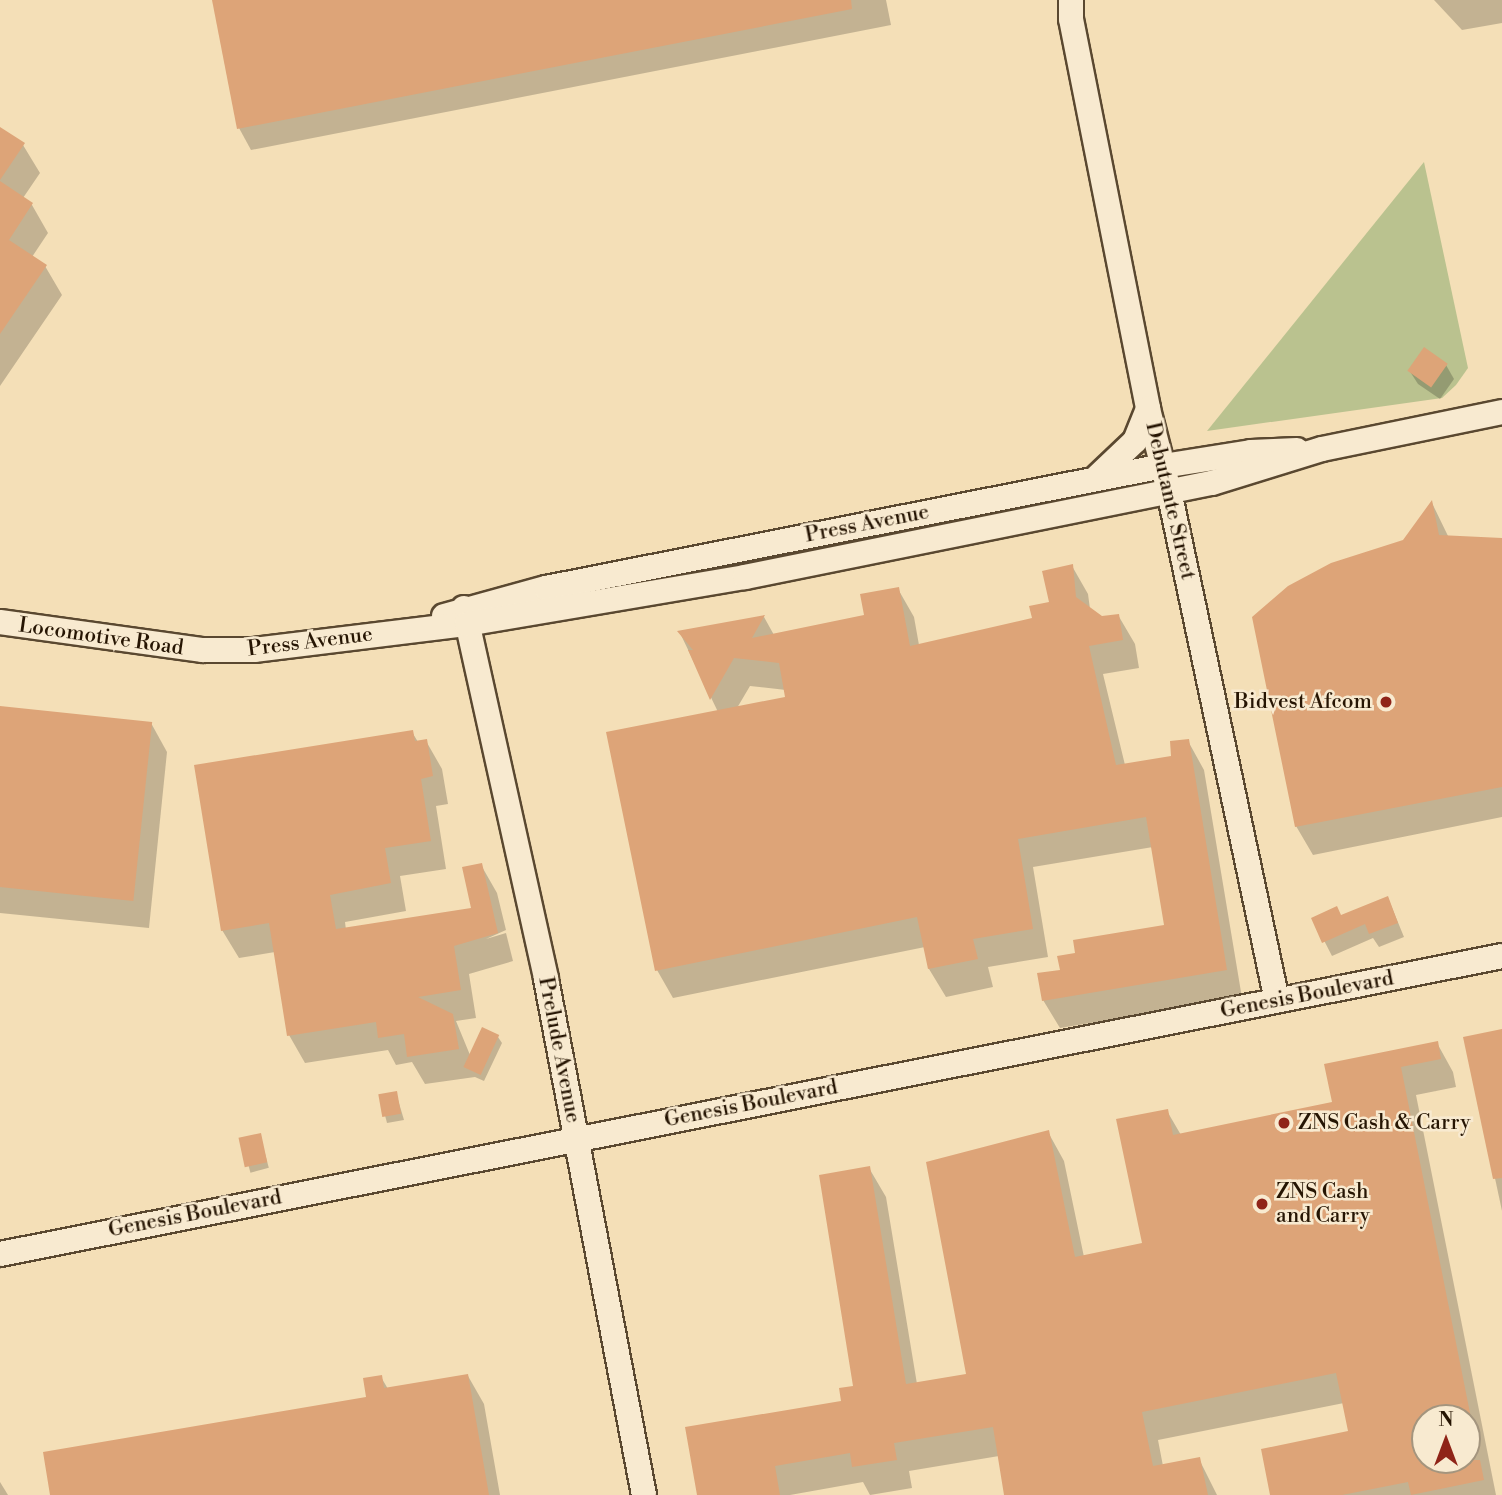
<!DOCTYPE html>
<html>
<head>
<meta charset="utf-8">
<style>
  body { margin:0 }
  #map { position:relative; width:1502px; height:1495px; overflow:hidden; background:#f4dfb7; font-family:"Libre Bodoni",serif }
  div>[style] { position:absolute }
  .green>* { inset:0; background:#bac28f }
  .shadow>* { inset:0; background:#0003; transform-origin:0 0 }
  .building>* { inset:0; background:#dda478; transform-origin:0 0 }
  .roads { filter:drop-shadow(2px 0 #5a4830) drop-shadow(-2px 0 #5a4830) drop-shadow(0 2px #5a4830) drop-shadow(0 -2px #5a4830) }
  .minor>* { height:24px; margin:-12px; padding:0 12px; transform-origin:12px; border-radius:12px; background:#f8ead0 }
  .dots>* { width:19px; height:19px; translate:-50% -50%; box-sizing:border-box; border:4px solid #f8ead0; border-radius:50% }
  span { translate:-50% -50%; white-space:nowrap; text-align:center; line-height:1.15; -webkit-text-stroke:5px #f8ead0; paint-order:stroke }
  .street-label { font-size:21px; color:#261503 }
  .poi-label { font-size:21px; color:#261503 }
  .right { translate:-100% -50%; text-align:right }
  .left { translate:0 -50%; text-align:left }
  .north { position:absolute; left:1411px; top:1404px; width:70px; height:70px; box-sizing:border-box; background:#f8ead0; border:2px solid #a4957e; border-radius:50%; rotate:0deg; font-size:19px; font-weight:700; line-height:28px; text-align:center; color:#261503 }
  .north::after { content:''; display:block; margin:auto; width:24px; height:32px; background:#8f2418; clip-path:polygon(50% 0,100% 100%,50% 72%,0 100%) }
</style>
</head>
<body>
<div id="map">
  <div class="green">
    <i style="clip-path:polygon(1424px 162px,1468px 368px,1456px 385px,1442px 398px,1207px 431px)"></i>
  </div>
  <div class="shadow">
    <i style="clip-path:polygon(214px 0,886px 0,891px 25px,251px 150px,239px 128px)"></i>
    <i style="clip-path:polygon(1434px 0,1502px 0,1502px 23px,1462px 30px)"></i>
    <i style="clip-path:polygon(0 129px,23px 145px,40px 173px,23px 198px,32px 205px,48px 233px,32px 257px,45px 266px,62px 295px,0 386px)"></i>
    <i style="clip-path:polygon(1446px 365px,1454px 379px,1440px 399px,1418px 384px,1409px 370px)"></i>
    <i style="clip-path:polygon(1432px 503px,1449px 538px,1502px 543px,1502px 817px,1313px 855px,1296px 826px,1404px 542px)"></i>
    <i style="clip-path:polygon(evenodd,1072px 566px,1088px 594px,1090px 609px,1102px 618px,1118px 615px,1135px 644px,1139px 668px,1103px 674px,1125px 765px,1173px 757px,1188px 741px,1204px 770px,1242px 998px,1060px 1028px,1043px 1000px,1077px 954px,1166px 927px,1153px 847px,1033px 867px,1048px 957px,988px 967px,993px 987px,946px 997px,929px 969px,925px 947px,673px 998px,657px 970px,718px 712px,680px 633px,764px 617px,774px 635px,866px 617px,898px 589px,914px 617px,919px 645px,1034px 619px,1051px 603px,1072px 566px,750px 686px,786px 690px,787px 698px,737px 708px,750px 686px)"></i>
    <i style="clip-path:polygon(0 708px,151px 723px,167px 752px,149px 928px,0 913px)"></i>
    <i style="clip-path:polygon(412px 732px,418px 742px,426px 741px,442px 769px,448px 804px,436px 806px,446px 869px,400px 876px,406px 911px,345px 922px,346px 930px,473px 909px,481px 865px,497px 893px,506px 930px,486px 939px,506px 933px,513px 961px,469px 974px,476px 1018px,456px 1021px,470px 1055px,498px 1037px,502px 1043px,484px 1081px,475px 1077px,425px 1084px,412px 1062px,396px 1065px,388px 1050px,305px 1063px,289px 1035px,275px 952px,239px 958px,222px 930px)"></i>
    <i style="clip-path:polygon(1388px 898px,1404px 937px,1379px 947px,1373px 938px,1332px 956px,1313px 919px,1342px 917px)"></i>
    <i style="clip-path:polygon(1502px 1030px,1502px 1211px,1465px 1038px)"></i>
    <i style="clip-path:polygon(evenodd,1437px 1043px,1453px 1072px,1456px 1087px,1416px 1095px,1496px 1495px,1272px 1495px,1350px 1433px,1344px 1403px,1158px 1440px,1163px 1466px,1199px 1459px,1217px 1495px,1006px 1495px,999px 1456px,909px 1471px,912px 1488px,870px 1495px,863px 1482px,790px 1495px,699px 1495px,843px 1403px,855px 1387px,869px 1168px,886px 1197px,917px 1384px,969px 1375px,1048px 1132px,1064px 1161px,1084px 1257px,1144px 1244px,1167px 1111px,1181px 1135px,1334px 1104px,1437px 1043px,1425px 1418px,1467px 1418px,1467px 1460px,1425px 1460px,1425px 1418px)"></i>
    <i style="clip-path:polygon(396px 1093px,404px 1120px,387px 1123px,380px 1096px)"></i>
    <i style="left:260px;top:1135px;width:34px;height:19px;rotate:75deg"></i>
    <i style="clip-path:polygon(468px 1376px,484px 1404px,500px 1495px,52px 1495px,368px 1398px,381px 1377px,388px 1389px)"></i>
    <i style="clip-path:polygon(0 1482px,8px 1495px,0 1495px)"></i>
  </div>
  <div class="building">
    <i style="clip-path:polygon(212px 0,851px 0,852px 9px,237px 129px)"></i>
    <i style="clip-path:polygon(0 127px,25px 143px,0 180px)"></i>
    <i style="clip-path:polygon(0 181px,33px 203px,9px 240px,47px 265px,0 334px)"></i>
    <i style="left:1424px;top:347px;width:29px;height:29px;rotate:35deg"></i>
    <i style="clip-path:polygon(1432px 500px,1439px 535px,1502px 538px,1502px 787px,1295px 827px,1252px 617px,1288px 586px,1331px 563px,1403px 540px)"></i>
    <i style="clip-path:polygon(1073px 564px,1076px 597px,1102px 616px,1119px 614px,1123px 640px,1089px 646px,1116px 765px,1171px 756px,1170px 741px,1189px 739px,1227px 970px,1042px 1001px,1037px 973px,1060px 970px,1057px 956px,1075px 953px,1073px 940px,1164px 925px,1146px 817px,1018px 839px,1033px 929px,973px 939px,978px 959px,928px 969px,917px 917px,655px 971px,606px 732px,785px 697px,779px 663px,734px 658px,710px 700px,688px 650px,693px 650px,677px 631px,765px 615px,752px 638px,864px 615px,860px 594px,899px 587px,910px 646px,1032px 618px,1029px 606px,1049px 602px,1042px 571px)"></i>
    <i style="left:0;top:706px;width:153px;height:180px;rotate:6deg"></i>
    <i style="clip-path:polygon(413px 730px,415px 741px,427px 739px,433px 776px,421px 779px,431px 841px,385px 848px,391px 883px,330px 895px,336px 929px,471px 908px,462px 867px,482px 863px,498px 933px,454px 946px,461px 990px,418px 997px,453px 1014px,459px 1049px,407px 1057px,404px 1034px,378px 1038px,376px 1022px,287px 1036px,269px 923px,221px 931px,194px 765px)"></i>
    <i style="clip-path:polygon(1388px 896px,1398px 923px,1369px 934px,1365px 924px,1322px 943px,1311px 918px,1337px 906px,1341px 915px)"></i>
    <i style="left:482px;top:1027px;width:19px;height:44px;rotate:25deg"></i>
    <i style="clip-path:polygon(1502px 1029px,1502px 1178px,1493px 1179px,1463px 1037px)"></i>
    <i style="clip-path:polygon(1438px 1041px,1441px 1059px,1401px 1067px,1471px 1418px,1425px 1418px,1425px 1460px,1480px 1460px,1484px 1480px,1411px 1495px,1408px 1482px,1342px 1495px,1270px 1495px,1261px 1449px,1348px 1431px,1336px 1373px,1142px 1412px,1153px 1466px,1200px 1457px,1208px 1495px,1004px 1495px,993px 1427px,894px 1443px,897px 1460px,852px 1467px,850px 1453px,775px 1466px,780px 1495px,697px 1495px,685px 1427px,841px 1401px,839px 1388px,853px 1386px,819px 1175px,870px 1166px,906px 1384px,966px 1374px,926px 1162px,1049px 1130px,1075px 1257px,1142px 1243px,1116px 1119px,1168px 1109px,1173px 1135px,1332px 1102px,1324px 1064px)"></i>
    <i style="left:397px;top:1091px;width:23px;height:19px;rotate:80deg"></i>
    <i style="left:261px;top:1133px;width:30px;height:23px;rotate:78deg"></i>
    <i style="clip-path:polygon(468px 1374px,489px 1495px,50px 1495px,43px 1452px,366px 1397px,363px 1378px,382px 1375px,384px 1388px)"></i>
  </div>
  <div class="roads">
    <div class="minor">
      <i style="left:1071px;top:0;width:19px;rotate:90deg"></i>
      <i style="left:1071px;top:19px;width:398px;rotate:78.8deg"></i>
      <i style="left:1148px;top:409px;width:85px;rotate:75.6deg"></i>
      <i style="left:1169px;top:491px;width:521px;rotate:78.04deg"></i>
      <i style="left:1097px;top:477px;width:52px;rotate:-43.5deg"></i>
      <i style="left:1135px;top:441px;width:35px;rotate:-68deg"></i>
      <i style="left:464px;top:608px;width:380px;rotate:77.5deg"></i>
      <i style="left:546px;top:979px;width:525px;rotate:79.25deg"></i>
      <i style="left:444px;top:616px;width:106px;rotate:-15.4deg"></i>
      <i style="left:546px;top:588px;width:629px;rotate:-11.18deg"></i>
      <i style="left:1163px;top:466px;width:89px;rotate:-9deg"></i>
      <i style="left:1251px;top:452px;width:46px;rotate:-2.5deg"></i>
      <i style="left:0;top:622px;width:205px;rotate:7.9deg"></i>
      <i style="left:203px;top:650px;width:51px"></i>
      <i style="left:254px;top:650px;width:215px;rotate:-7deg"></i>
      <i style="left:467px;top:624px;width:282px;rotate:-9.6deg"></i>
      <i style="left:745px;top:577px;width:476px;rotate:-11.4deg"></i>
      <i style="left:1212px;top:483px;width:115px;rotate:-17.2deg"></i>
      <i style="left:1322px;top:449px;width:184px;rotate:-11.6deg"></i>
      <i style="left:0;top:1254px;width:1531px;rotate:-11.22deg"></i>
    </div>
  </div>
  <div class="dots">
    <i style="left:1386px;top:702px;background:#8f2418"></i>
    <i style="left:1284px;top:1123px;background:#8f2418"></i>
    <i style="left:1262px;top:1204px;background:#8f2418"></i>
  </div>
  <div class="street-label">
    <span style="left:1170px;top:501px;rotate:77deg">Debutante Street</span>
    <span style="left:867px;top:524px;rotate:-11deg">Press Avenue</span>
    <span style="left:101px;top:637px;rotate:8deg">Locomotive Road</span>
    <span style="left:310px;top:642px;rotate:-7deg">Press Avenue</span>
    <span style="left:1307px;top:995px;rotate:-11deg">Genesis Boulevard</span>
    <span style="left:559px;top:1050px;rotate:79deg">Prelude Avenue</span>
    <span style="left:751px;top:1104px;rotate:-11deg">Genesis Boulevard</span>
    <span style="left:195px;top:1214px;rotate:-11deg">Genesis Boulevard</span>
  </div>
  <div class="poi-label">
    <span class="right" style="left:1372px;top:702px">Bidvest Afcom</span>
    <span class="left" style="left:1298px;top:1123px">ZNS Cash &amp; Carry</span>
    <span class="left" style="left:1276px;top:1204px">ZNS Cash<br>and Carry</span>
  </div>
  <div class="north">N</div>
</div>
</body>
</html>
